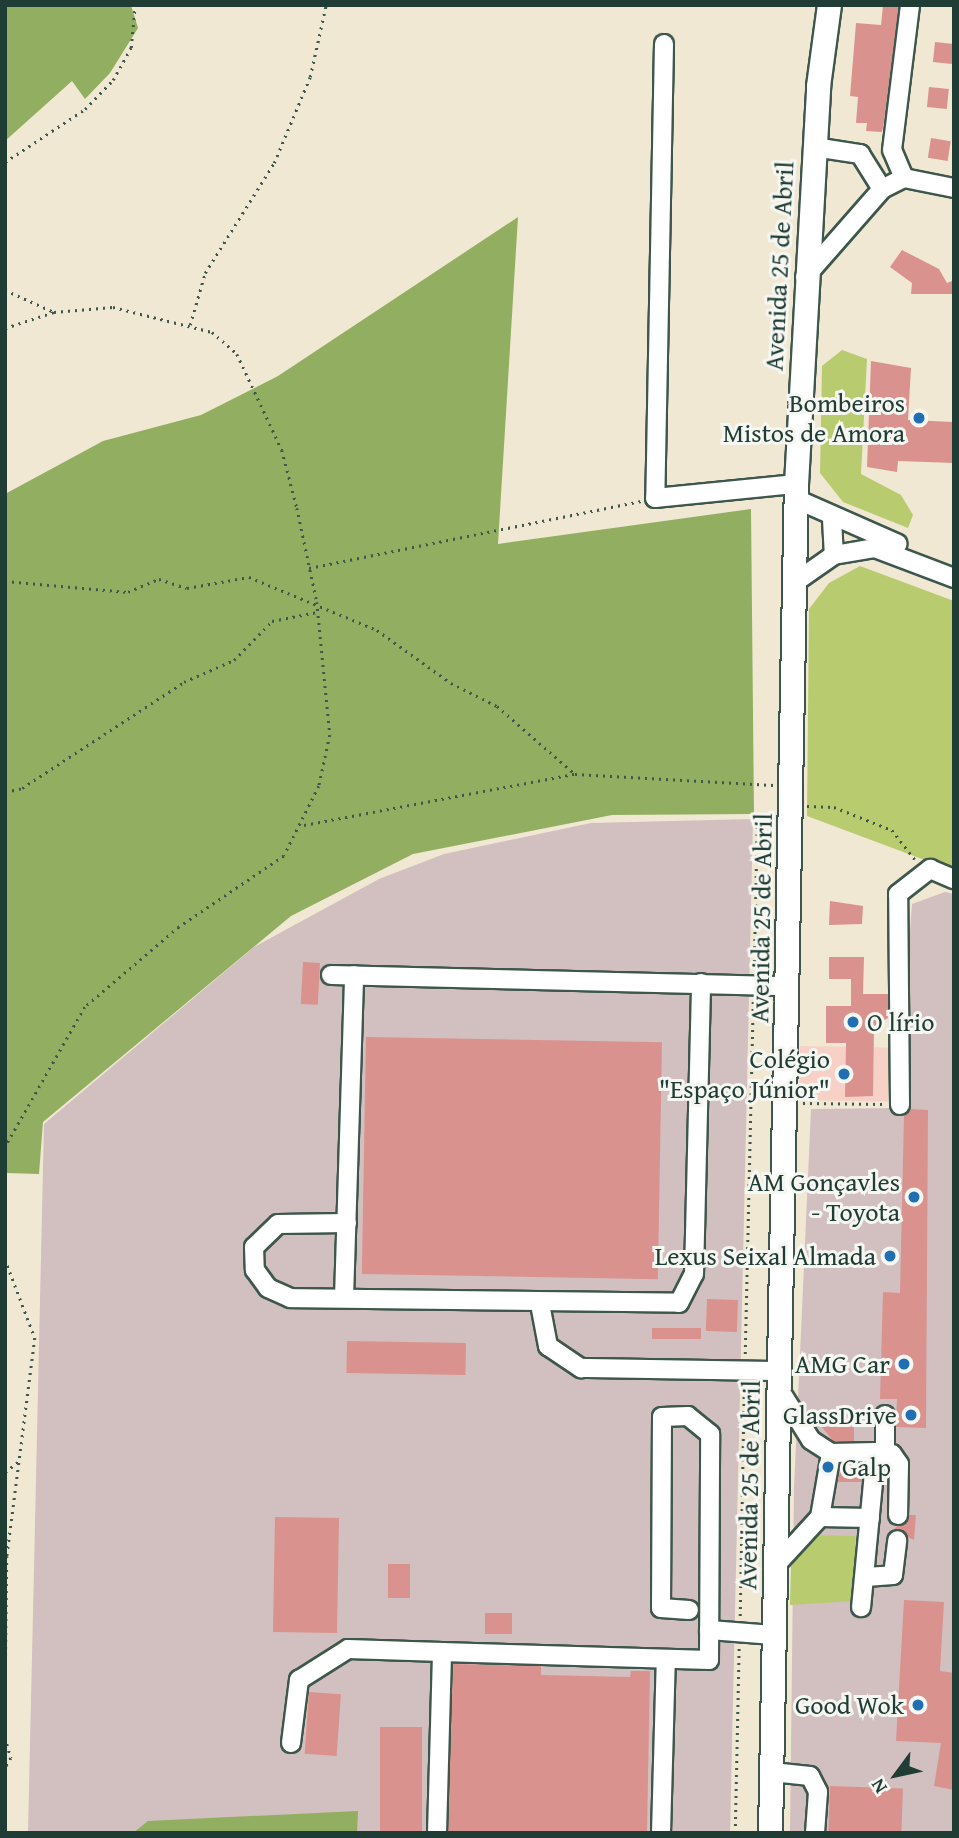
<!DOCTYPE html>
<html>
<head>
<meta charset="utf-8">
<style>
  body { margin:0 }
  #map { position:relative; width:959px; height:1838px; overflow:hidden; background:#f1e8d4; font-family:"Gentium Book Plus",serif }
  div>[style] { position:absolute }
  .built>* { inset:0; background:#f7d1c6; transform-origin:0 0 }
  .industrial>* { inset:0; background:#d2bfbf }
  .green>* { inset:0; background:#b8cb6e }
  .forest>* { inset:0; background:#92af61 }
  .building>* { inset:0; background:#da928e; transform-origin:0 0 }
  .path>* { height:2.5px; margin-top:-1.25px; transform-origin:0; background:repeating-linear-gradient(90deg,#3e574c 0 2px,transparent 0 7px) }
  .roads { filter:drop-shadow(2px 0 #3e574c) drop-shadow(-2px 0 #3e574c) drop-shadow(0 2px #3e574c) drop-shadow(0 -2px #3e574c) }
  .minor>* { height:18px; margin:-9px; padding:0 9px; transform-origin:9px; border-radius:9px; background:#fff }
  .major>* { height:23px; margin:-11.5px; padding:0 11.5px; transform-origin:11.5px; border-radius:11.5px; background:#fff }
  .dots>* { width:19px; height:19px; translate:-50% -50%; box-sizing:border-box; border:4px solid #f6f6f2; border-radius:50% }
  span { translate:-50% -50%; white-space:nowrap; text-align:center; line-height:1.15; -webkit-text-stroke:6px #f6f6f2; paint-order:stroke }
  .street-label { font-size:26px; color:#1f3d34 }
  .poi-label { font-size:26px; color:#1f3d34 }
  .right { translate:-100% -50%; text-align:right }
  .left { translate:0 -50%; text-align:left }
  .frame { position:absolute; inset:0; border:7px solid #1f3d34; pointer-events:none }
  .north { position:absolute; left:861px; top:1740px; width:70px; height:70px; -webkit-text-stroke:5px #f6f6f2; paint-order:stroke; rotate:237deg; font-size:19px; font-weight:700; line-height:28px; text-align:center; color:#1f3d34 }
  .north::after { content:''; display:block; margin:auto; width:24px; height:32px; background:#1f3d34; clip-path:polygon(50% 0,100% 100%,50% 72%,0 100%) }
</style>
</head>
<body>
<div id="map">
  <div class="built">
    <i style="left:800px;top:1046px;width:89px;height:54px;rotate:1deg"></i>
  </div>
  <div class="industrial">
    <i style="clip-path:polygon(753px 819px,730px 1833px,28px 1833px,44px 1124px,254px 947px,379px 879px,444px 854px,591px 823px)"></i>
    <i style="clip-path:polygon(945px 892px,954px 894px,954px 1833px,790px 1833px,794px 1488px,811px 1109px,897px 1108px,912px 904px)"></i>
  </div>
  <div class="green">
    <i style="clip-path:polygon(842px 350px,867px 359px,861px 474px,901px 495px,913px 515px,908px 528px,843px 502px,820px 473px,822px 366px)"></i>
    <i style="clip-path:polygon(860px 566px,954px 601px,954px 871px,807px 816px,809px 609px,829px 583px)"></i>
    <i style="clip-path:polygon(815px 1535px,855px 1536px,855px 1601px,790px 1605px,791px 1566px)"></i>
  </div>
  <div class="forest">
    <i style="clip-path:polygon(5px 5px,131px 5px,138px 28px,110px 73px,85px 99px,72px 81px,5px 141px)"></i>
    <i style="clip-path:polygon(518px 217px,498px 544px,751px 509px,754px 814px,612px 815px,413px 854px,291px 916px,43px 1122px,39px 1174px,5px 1173px,5px 494px,103px 441px,201px 415px,278px 376px)"></i>
    <i style="clip-path:polygon(358px 1811px,357px 1833px,133px 1833px,148px 1821px)"></i>
  </div>
  <div class="building">
    <i style="clip-path:polygon(883px 5px,899px 5px,884px 122px,882px 132px,866px 131px,867px 123px,856px 123px,858px 97px,850px 96px,856px 23px,881px 25px)"></i>
    <i style="left:935px;top:42px;width:19px;height:20px;rotate:6deg"></i>
    <i style="left:929px;top:87px;width:20px;height:20px;rotate:6deg"></i>
    <i style="left:931px;top:138px;width:20px;height:20px;rotate:9deg"></i>
    <i style="clip-path:polygon(902px 250px,939px 269px,947px 283px,954px 280px,954px 294px,911px 294px,912px 283px,890px 267px)"></i>
    <i style="clip-path:polygon(871px 361px,911px 368px,908px 420px,954px 422px,954px 463px,898px 461px,897px 472px,867px 467px)"></i>
    <i style="clip-path:polygon(830px 901px,863px 906px,862px 924px,829px 925px)"></i>
    <i style="clip-path:polygon(829px 957px,864px 957px,863px 994px,888px 994px,888px 1018px,874px 1026px,873px 1096px,845px 1097px,846px 1043px,826px 1043px,826px 1006px,851px 1006px,851px 979px,829px 979px)"></i>
    <i style="left:303px;top:962px;width:17px;height:42px;rotate:3deg"></i>
    <i style="left:366px;top:1037px;width:296px;height:237px;rotate:1deg"></i>
    <i style="clip-path:polygon(910px 1109px,928px 1110px,926px 1428px,896px 1427px,897px 1399px,880px 1399px,883px 1292px,900px 1293px,904px 1115px)"></i>
    <i style="left:707px;top:1299px;width:31px;height:32px;rotate:2deg"></i>
    <i style="left:652px;top:1328px;width:49px;height:11px"></i>
    <i style="left:347px;top:1341px;width:119px;height:32px;rotate:1deg"></i>
    <i style="clip-path:polygon(822px 1427px,854px 1427px,854px 1441px,834px 1442px)"></i>
    <i style="clip-path:polygon(841px 1464px,863px 1464px,862px 1482px,838px 1482px)"></i>
    <i style="clip-path:polygon(909px 1515px,916px 1515px,914px 1540px,893px 1530px)"></i>
    <i style="left:275px;top:1517px;width:64px;height:115px;rotate:1deg"></i>
    <i style="left:388px;top:1564px;width:22px;height:34px"></i>
    <i style="clip-path:polygon(904px 1600px,944px 1602px,940px 1671px,954px 1673px,954px 1790px,934px 1786px,941px 1743px,896px 1741px)"></i>
    <i style="left:485px;top:1613px;width:27px;height:21px"></i>
    <i style="clip-path:polygon(453px 1664px,541px 1666px,541px 1675px,630px 1677px,631px 1671px,650px 1671px,647px 1833px,448px 1833px)"></i>
    <i style="left:309px;top:1692px;width:32px;height:62px;rotate:4deg"></i>
    <i style="left:380px;top:1727px;width:42px;height:106px"></i>
    <i style="left:830px;top:1786px;width:73px;height:47px;rotate:2deg"></i>
  </div>
  <div class="path">
    <i style="left:5px;top:162px;width:96px;rotate:-33.5deg"></i>
    <i style="left:85px;top:109px;width:40px;rotate:-46deg"></i>
    <i style="left:113px;top:80px;width:37px;rotate:-61deg"></i>
    <i style="left:131px;top:48px;width:43px;rotate:-84.7deg"></i>
    <i style="left:5px;top:290px;width:54px;rotate:24.2deg"></i>
    <i style="left:190px;top:325px;width:54px;rotate:-73.9deg"></i>
    <i style="left:205px;top:273px;width:130px;rotate:-57.9deg"></i>
    <i style="left:274px;top:163px;width:93px;rotate:-67.3deg"></i>
    <i style="left:310px;top:77px;width:74px;rotate:-77.5deg"></i>
    <i style="left:5px;top:328px;width:52px;rotate:-18.1deg"></i>
    <i style="left:54px;top:312px;width:59px;rotate:-4.8deg"></i>
    <i style="left:113px;top:307px;width:102px;rotate:14.2deg"></i>
    <i style="left:212px;top:332px;width:33px;rotate:41deg"></i>
    <i style="left:237px;top:354px;width:106px;rotate:64.9deg"></i>
    <i style="left:282px;top:450px;width:60px;rotate:75.5deg"></i>
    <i style="left:297px;top:508px;width:96px;rotate:78deg"></i>
    <i style="left:317px;top:602px;width:134px;rotate:84.4deg"></i>
    <i style="left:330px;top:735px;width:52px;rotate:102.2deg"></i>
    <i style="left:319px;top:786px;width:78px;rotate:116.6deg"></i>
    <i style="left:284px;top:856px;width:127px;rotate:145.9deg"></i>
    <i style="left:179px;top:927px;width:123px;rotate:139.6deg"></i>
    <i style="left:85px;top:1007px;width:161px;rotate:119.7deg"></i>
    <i style="left:309px;top:568px;width:339px;rotate:-11.4deg"></i>
    <i style="left:5px;top:581px;width:123px;rotate:5.1deg"></i>
    <i style="left:128px;top:592px;width:34px;rotate:-23deg"></i>
    <i style="left:159px;top:579px;width:29px;rotate:18deg"></i>
    <i style="left:187px;top:588px;width:63px;rotate:-10.1deg"></i>
    <i style="left:249px;top:577px;width:139px;rotate:22.5deg"></i>
    <i style="left:377px;top:630px;width:91px;rotate:35.6deg"></i>
    <i style="left:451px;top:683px;width:51px;rotate:26.6deg"></i>
    <i style="left:497px;top:706px;width:103px;rotate:41.1deg"></i>
    <i style="left:575px;top:774px;width:199px;rotate:3.2deg"></i>
    <i style="left:5px;top:792px;width:17px;rotate:-13deg"></i>
    <i style="left:22px;top:788px;width:194px;rotate:-33.2deg"></i>
    <i style="left:184px;top:682px;width:55px;rotate:-23.7deg"></i>
    <i style="left:234px;top:660px;width:54px;rotate:-45.7deg"></i>
    <i style="left:272px;top:621px;width:46px;rotate:-11.3deg"></i>
    <i style="left:807px;top:806px;width:27px;rotate:2deg"></i>
    <i style="left:834px;top:807px;width:62px;rotate:21.6deg"></i>
    <i style="left:892px;top:830px;width:37px;rotate:52deg"></i>
    <i style="left:304px;top:825px;width:276px;rotate:-10.7deg"></i>
    <i style="left:754px;top:969px;width:147px;rotate:-88.8deg"></i>
    <i style="left:753px;top:1012px;width:14px;rotate:4deg"></i>
    <i style="left:803px;top:1103px;width:81px;rotate:0.7deg"></i>
    <i style="left:5px;top:1259px;width:85px;rotate:69.2deg"></i>
    <i style="left:35px;top:1338px;width:220px;rotate:97.3deg"></i>
    <i style="left:7px;top:1556px;width:165px;rotate:90.7deg"></i>
    <i style="left:745px;top:1354px;width:354px;rotate:-88.7deg"></i>
    <i style="left:5px;top:1472px;width:18px;rotate:-38deg"></i>
    <i style="left:740px;top:1616px;width:231px;rotate:-89deg"></i>
    <i style="left:5px;top:1737px;width:22px;rotate:74deg"></i>
    <i style="left:11px;top:1758px;width:12px;rotate:121deg"></i>
    <i style="left:5px;top:1832px;width:1px;rotate:90deg"></i>
    <i style="left:735px;top:1833px;width:186px;rotate:-88.8deg"></i>
  </div>
  <div class="roads">
    <div class="minor">
      <i style="left:664px;top:44px;width:454px;rotate:91.1deg"></i>
      <i style="left:655px;top:498px;width:142px;rotate:-5.7deg"></i>
      <i style="left:814px;top:147px;width:47px;rotate:8.7deg"></i>
      <i style="left:860px;top:154px;width:41px;rotate:57.8deg"></i>
      <i style="left:904px;top:178px;width:51px;rotate:11.3deg"></i>
      <i style="left:805px;top:277px;width:117px;rotate:-48.8deg"></i>
      <i style="left:882px;top:189px;width:25px;rotate:-27deg"></i>
      <i style="left:904px;top:178px;width:30px;rotate:-113deg"></i>
      <i style="left:892px;top:150px;width:146px;rotate:-82.9deg"></i>
      <i style="left:796px;top:499px;width:111px;rotate:23.8deg"></i>
      <i style="left:832px;top:519px;width:36px;rotate:87deg"></i>
      <i style="left:794px;top:583px;width:49px;rotate:-35deg"></i>
      <i style="left:834px;top:555px;width:42px;rotate:-9.7deg"></i>
      <i style="left:875px;top:548px;width:85px;rotate:20.8deg"></i>
      <i style="left:331px;top:975px;width:458px;rotate:1.4deg"></i>
      <i style="left:900px;top:1105px;width:211px;rotate:-90.5deg"></i>
      <i style="left:898px;top:894px;width:41px;rotate:-38deg"></i>
      <i style="left:930px;top:869px;width:26px;rotate:23deg"></i>
      <i style="left:347px;top:1223px;width:69px;rotate:179.2deg"></i>
      <i style="left:278px;top:1224px;width:33px;rotate:136deg"></i>
      <i style="left:254px;top:1247px;width:23px;rotate:88deg"></i>
      <i style="left:255px;top:1270px;width:22px;rotate:54deg"></i>
      <i style="left:268px;top:1288px;width:24px;rotate:24deg"></i>
      <i style="left:290px;top:1298px;width:389px;rotate:0.7deg"></i>
      <i style="left:679px;top:1303px;width:33px;rotate:-63deg"></i>
      <i style="left:694px;top:1274px;width:291px;rotate:-88.6deg"></i>
      <i style="left:344px;top:1298px;width:323px;rotate:-88.2deg"></i>
      <i style="left:540px;top:1304px;width:43px;rotate:79.2deg"></i>
      <i style="left:548px;top:1346px;width:40px;rotate:34deg"></i>
      <i style="left:581px;top:1368px;width:199px;rotate:0.9deg"></i>
      <i style="left:876px;top:1452px;width:16px;rotate:7deg"></i>
      <i style="left:892px;top:1454px;width:12px;rotate:55deg"></i>
      <i style="left:899px;top:1464px;width:51px;rotate:91.1deg"></i>
      <i style="left:885px;top:1452px;width:37px;rotate:-90deg"></i>
      <i style="left:831px;top:1453px;width:45px;rotate:-1.3deg"></i>
      <i style="left:876px;top:1452px;width:156px;rotate:95.5deg"></i>
      <i style="left:820px;top:1517px;width:50px;rotate:1.1deg"></i>
      <i style="left:776px;top:1565px;width:65px;rotate:-47.5deg"></i>
      <i style="left:820px;top:1517px;width:65px;rotate:-80.2deg"></i>
      <i style="left:831px;top:1453px;width:24px;rotate:-147deg"></i>
      <i style="left:811px;top:1440px;width:60px;rotate:-122.1deg"></i>
      <i style="left:866px;top:1577px;width:27px;rotate:-4deg"></i>
      <i style="left:893px;top:1575px;width:35px;rotate:-83deg"></i>
      <i style="left:709px;top:1630px;width:65px;rotate:4.4deg"></i>
      <i style="left:291px;top:1743px;width:64px;rotate:-82.8deg"></i>
      <i style="left:299px;top:1680px;width:58px;rotate:-32.3deg"></i>
      <i style="left:348px;top:1649px;width:94px;rotate:1.8deg"></i>
      <i style="left:772px;top:1772px;width:38px;rotate:6deg"></i>
      <i style="left:810px;top:1776px;width:18px;rotate:63deg"></i>
      <i style="left:818px;top:1792px;width:41px;rotate:94.2deg"></i>
      <i style="left:437px;top:1833px;width:181px;rotate:-88.4deg"></i>
      <i style="left:442px;top:1652px;width:267px;rotate:1.7deg"></i>
      <i style="left:709px;top:1660px;width:226px;rotate:-89.7deg"></i>
      <i style="left:710px;top:1434px;width:28px;rotate:-141deg"></i>
      <i style="left:688px;top:1416px;width:26px;rotate:178deg"></i>
      <i style="left:662px;top:1417px;width:191px;rotate:90.3deg"></i>
      <i style="left:661px;top:1608px;width:28px;rotate:4deg"></i>
      <i style="left:661px;top:1833px;width:174px;rotate:-88.4deg"></i>
    </div>
    <div class="major">
      <i style="left:770px;top:1833px;width:1349px;rotate:-88.9deg"></i>
      <i style="left:796px;top:484px;width:399px;rotate:-86.8deg"></i>
      <i style="left:818px;top:86px;width:82px;rotate:-82.3deg"></i>
    </div>
  </div>
  <div class="dots">
    <i style="left:919px;top:418px;background:#1f6fb2"></i>
    <i style="left:853px;top:1022px;background:#1f6fb2"></i>
    <i style="left:844px;top:1074px;background:#1f6fb2"></i>
    <i style="left:914px;top:1197px;background:#1f6fb2"></i>
    <i style="left:890px;top:1256px;background:#1f6fb2"></i>
    <i style="left:904px;top:1364px;background:#1f6fb2"></i>
    <i style="left:911px;top:1415px;background:#1f6fb2"></i>
    <i style="left:828px;top:1467px;background:#1f6fb2"></i>
    <i style="left:918px;top:1705px;background:#1f6fb2"></i>
  </div>
  <div class="street-label">
    <span style="left:779px;top:266px;rotate:-87deg">Avenida 25 de Abril</span>
    <span style="left:761px;top:918px;rotate:-89deg">Avenida 25 de Abril</span>
    <span style="left:749px;top:1485px;rotate:-89deg">Avenida 25 de Abril</span>
  </div>
  <div class="poi-label">
    <span class="right" style="left:905px;top:418px">Bombeiros<br>Mistos de Amora</span>
    <span class="left" style="left:867px;top:1022px">O lírio</span>
    <span class="right" style="left:830px;top:1074px">Colégio<br>"Espaço Júnior"</span>
    <span class="right" style="left:900px;top:1197px">AM Gonçavles<br>- Toyota</span>
    <span class="right" style="left:876px;top:1256px">Lexus Seixal Almada</span>
    <span class="right" style="left:890px;top:1364px">AMG Car</span>
    <span class="right" style="left:897px;top:1415px">GlassDrive</span>
    <span class="left" style="left:842px;top:1467px">Galp</span>
    <span class="right" style="left:904px;top:1705px">Good Wok</span>
  </div>
  <div class="frame"></div>
  <div class="north">N</div>
</div>
</body>
</html>
